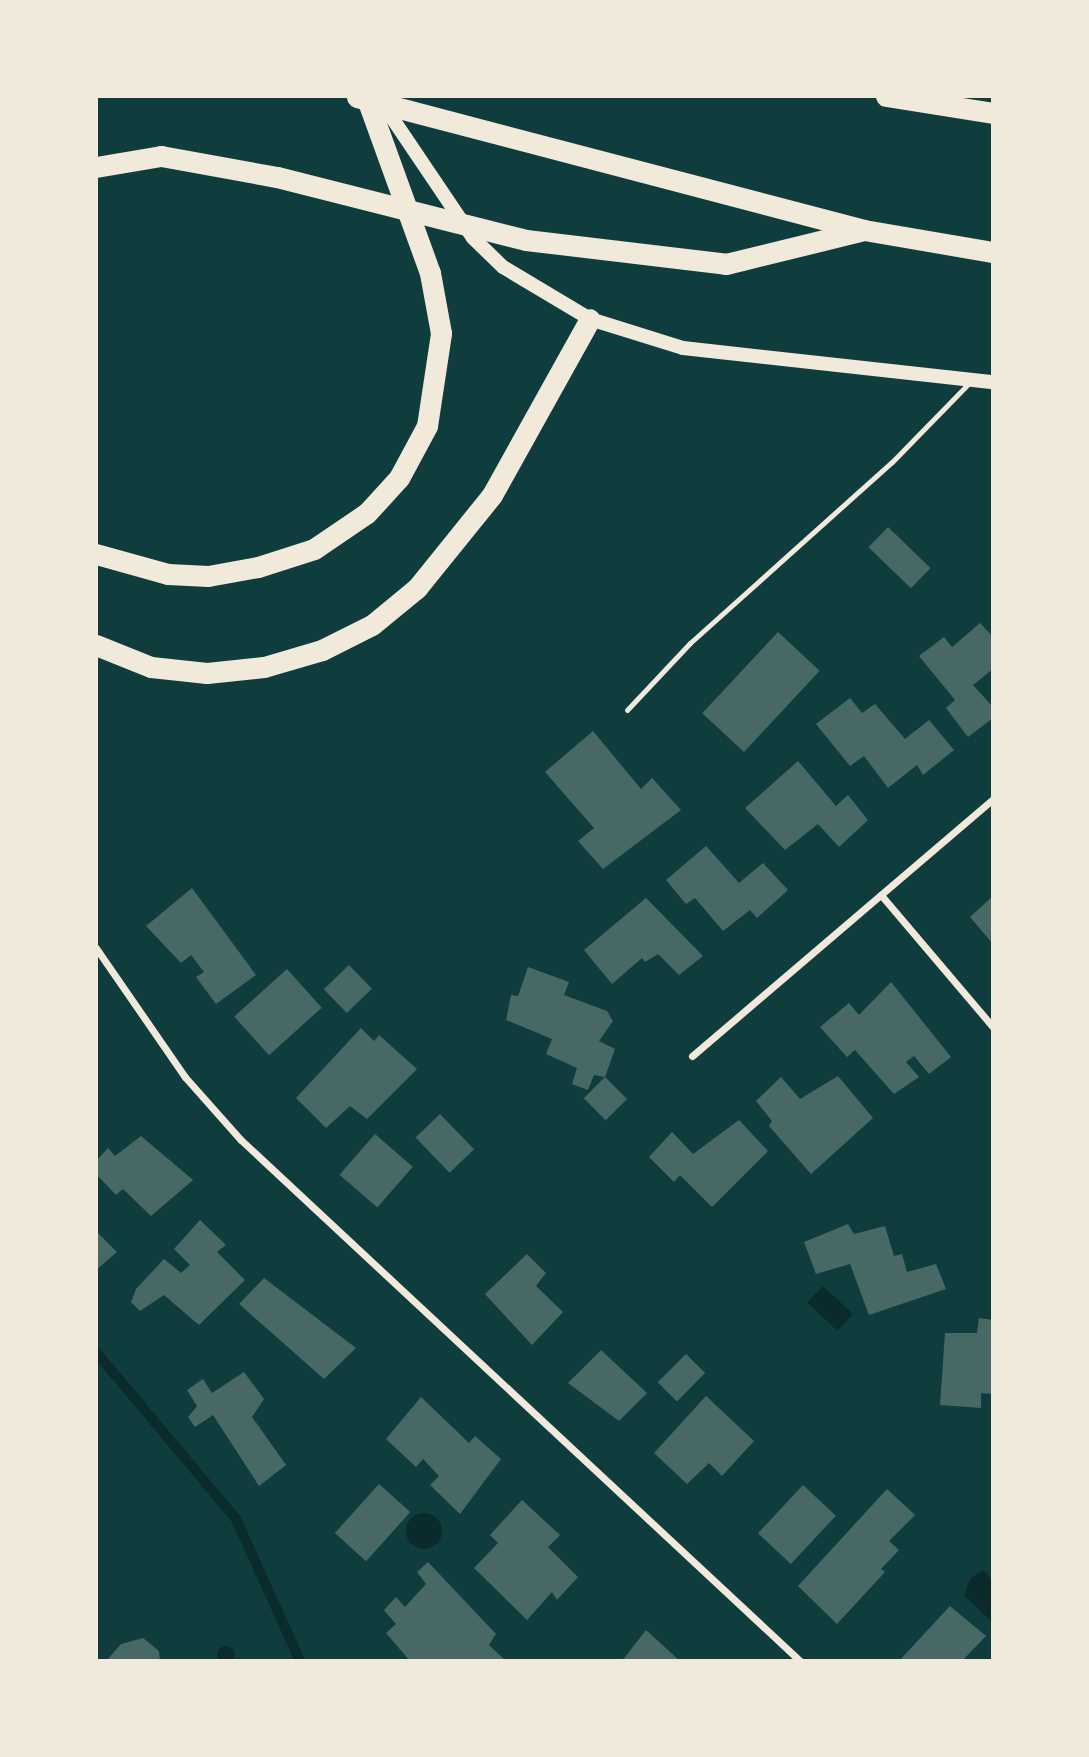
<!DOCTYPE html>
<html>
<head>
<meta charset="utf-8">
<style>
  body { margin:0 }
  #map { position:relative; width:1089px; height:1757px; overflow:hidden; background:#0f3d3e; font-family:Georgia,serif }
  div>[style] { position:absolute }
  .water>* { inset:0; background:#0a2a2b; transform-origin:0 0 }
  .round { border-radius:50% }
  .stream>* { height:10px; margin:-5px; padding:0 5px; transform-origin:5px; border-radius:5px; background:#0a2a2b }
  .building>* { inset:0; background:#486865; transform-origin:0 0 }
  .service>* { height:5px; margin:-2.5px; padding:0 2.5px; transform-origin:2.5px; border-radius:2.5px; background:#f1e9da }
  .minor>* { height:7px; margin:-3.5px; padding:0 3.5px; transform-origin:3.5px; border-radius:3.5px; background:#f1e9da }
  .secondary>* { height:14px; margin:-7px; padding:0 7px; transform-origin:7px; border-radius:7px; background:#f1e9da }
  .motorway>* { height:21px; margin:-10.5px; padding:0 10.5px; transform-origin:10.5px; border-radius:10.5px; background:#f1e9da }
  span { translate:-50% -50%; white-space:nowrap; text-align:center; line-height:1.15; -webkit-text-stroke:5px #f1e9da; paint-order:stroke }
  .frame { position:absolute; inset:0; border:98px solid #f1e9da; pointer-events:none }
</style>
</head>
<body>
<div id="map">
  <div class="water">
    <i style="left:823px;top:1286px;width:41px;height:23px;rotate:43deg"></i>
    <i class="round" style="left:406px;top:1513px;width:36px;height:36px"></i>
    <i style="clip-path:polygon(983px 1570px,993px 1581px,993px 1623px,964px 1595px,970px 1579px)"></i>
    <i class="round" style="left:217px;top:1646px;width:18px;height:18px"></i>
  </div>
  <div class="stream">
    <i style="left:96px;top:1352px;width:218px;rotate:50deg"></i>
    <i style="left:236px;top:1519px;width:156px;rotate:65.7deg"></i>
  </div>
  <div class="building">
    <i style="left:888px;top:527px;width:59px;height:28px;rotate:44deg"></i>
    <i style="clip-path:polygon(980px 623px,993px 637px,993px 669px,973px 685px,993px 707px,993px 718px,968px 737px,946px 708px,955px 700px,919px 656px,944px 637px,952px 647px)"></i>
    <i style="left:778px;top:632px;width:57px;height:111px;rotate:43deg"></i>
    <i style="clip-path:polygon(850px 698px,862px 713px,875px 704px,905px 739px,929px 720px,954px 750px,923px 775px,917px 765px,888px 788px,864px 756px,850px 766px,816px 724px)"></i>
    <i style="clip-path:polygon(593px 731px,641px 789px,652px 778px,681px 810px,603px 869px,578px 841px,594px 828px,545px 772px)"></i>
    <i style="clip-path:polygon(798px 761px,836px 806px,848px 795px,868px 820px,839px 847px,818px 824px,785px 850px,745px 808px)"></i>
    <i style="clip-path:polygon(706px 846px,739px 883px,763px 863px,788px 890px,757px 918px,750px 910px,723px 931px,695px 898px,686px 904px,666px 880px)"></i>
    <i style="clip-path:polygon(192px 888px,256px 975px,216px 1004px,196px 977px,204px 972px,191px 955px,181px 963px,146px 926px)"></i>
    <i style="clip-path:polygon(993px 896px,993px 944px,970px 917px)"></i>
    <i style="clip-path:polygon(646px 898px,703px 956px,679px 975px,658px 954px,645px 962px,642px 958px,612px 984px,584px 950px)"></i>
    <i style="left:349px;top:965px;width:33px;height:35px;rotate:46deg"></i>
    <i style="clip-path:polygon(528px 967px,569px 982px,564px 995px,607px 1011px,613px 1021px,599px 1041px,615px 1049px,605px 1077px,594px 1075px,588px 1090px,572px 1084px,577px 1068px,546px 1054px,552px 1039px,506px 1020px,511px 995px,518px 996px)"></i>
    <i style="left:287px;top:969px;width:52px;height:71px;rotate:48deg"></i>
    <i style="clip-path:polygon(891px 982px,951px 1057px,929px 1074px,914px 1056px,906px 1062px,919px 1077px,894px 1094px,855px 1050px,847px 1057px,820px 1027px,849px 1003px,859px 1015px)"></i>
    <i style="clip-path:polygon(361px 1028px,374px 1041px,379px 1035px,417px 1069px,367px 1119px,350px 1106px,326px 1128px,296px 1098px)"></i>
    <i style="clip-path:polygon(838px 1076px,873px 1118px,811px 1174px,769px 1126px,772px 1121px,756px 1101px,781px 1077px,800px 1099px)"></i>
    <i style="left:605px;top:1077px;width:31px;height:30px;rotate:45deg"></i>
    <i style="left:440px;top:1114px;width:49px;height:34px;rotate:46deg"></i>
    <i style="clip-path:polygon(739px 1120px,768px 1151px,712px 1207px,680px 1175px,674px 1182px,649px 1157px,672px 1132px,693px 1154px)"></i>
    <i style="left:375px;top:1134px;width:50px;height:54px;rotate:41deg"></i>
    <i style="clip-path:polygon(141px 1136px,193px 1180px,151px 1216px,123px 1189px,116px 1195px,96px 1174px,96px 1161px,108px 1148px,115px 1156px)"></i>
    <i style="clip-path:polygon(200px 1220px,226px 1245px,217px 1252px,245px 1280px,199px 1325px,164px 1295px,140px 1311px,131px 1302px,136px 1289px,164px 1259px,181px 1273px,190px 1265px,174px 1249px)"></i>
    <i style="clip-path:polygon(848px 1224px,854px 1234px,885px 1226px,894px 1256px,902px 1254px,907px 1272px,936px 1264px,946px 1289px,869px 1315px,850px 1264px,816px 1274px,804px 1242px)"></i>
    <i style="clip-path:polygon(96px 1231px,117px 1252px,96px 1270px)"></i>
    <i style="clip-path:polygon(527px 1254px,546px 1273px,536px 1286px,563px 1312px,532px 1345px,485px 1294px)"></i>
    <i style="clip-path:polygon(264px 1278px,356px 1348px,324px 1379px,239px 1304px)"></i>
    <i style="clip-path:polygon(979px 1318px,993px 1320px,993px 1394px,981px 1393px,981px 1408px,940px 1405px,945px 1333px,977px 1333px)"></i>
    <i style="clip-path:polygon(601px 1350px,647px 1393px,619px 1421px,568px 1383px)"></i>
    <i style="left:686px;top:1354px;width:27px;height:40px;rotate:45deg"></i>
    <i style="clip-path:polygon(244px 1372px,264px 1399px,252px 1417px,286px 1465px,259px 1486px,213px 1415px,195px 1427px,188px 1417px,197px 1406px,187px 1390px,203px 1379px,212px 1393px)"></i>
    <i style="clip-path:polygon(706px 1396px,754px 1441px,722px 1476px,709px 1463px,687px 1484px,654px 1453px)"></i>
    <i style="clip-path:polygon(421px 1397px,469px 1443px,475px 1436px,501px 1459px,460px 1514px,430px 1485px,439px 1476px,423px 1459px,416px 1467px,386px 1439px)"></i>
    <i style="left:379px;top:1484px;width:42px;height:66px;rotate:42deg"></i>
    <i style="left:803px;top:1485px;width:45px;height:66px;rotate:43deg"></i>
    <i style="clip-path:polygon(887px 1489px,915px 1515px,889px 1541px,899px 1550px,881px 1569px,885px 1572px,837px 1624px,798px 1586px)"></i>
    <i style="clip-path:polygon(522px 1500px,560px 1535px,548px 1547px,578px 1577px,557px 1600px,552px 1592px,527px 1620px,474px 1568px,498px 1543px,490px 1535px)"></i>
    <i style="clip-path:polygon(428px 1562px,496px 1634px,489px 1645px,506px 1661px,410px 1661px,386px 1633px,396px 1624px,384px 1610px,396px 1597px,405px 1607px,426px 1584px,417px 1572px)"></i>
    <i style="clip-path:polygon(950px 1606px,986px 1636px,962px 1661px,899px 1661px)"></i>
    <i style="clip-path:polygon(646px 1630px,680px 1661px,622px 1661px)"></i>
    <i style="clip-path:polygon(143px 1638px,159px 1651px,160px 1661px,106px 1661px,121px 1644px)"></i>
  </div>
  <div class="service">
    <i style="left:627px;top:710px;width:92px;rotate:-46.8deg"></i>
    <i style="left:690px;top:643px;width:271px;rotate:-41.9deg"></i>
    <i style="left:892px;top:462px;width:110px;rotate:-45.7deg"></i>
  </div>
  <div class="minor">
    <i style="left:881px;top:895px;width:173px;rotate:49.7deg"></i>
    <i style="left:96px;top:948px;width:157px;rotate:55.4deg"></i>
    <i style="left:185px;top:1077px;width:84px;rotate:48.4deg"></i>
    <i style="left:241px;top:1140px;width:764px;rotate:42.98deg"></i>
    <i style="left:692px;top:1056px;width:396px;rotate:-40.5deg"></i>
  </div>
  <div class="secondary">
    <i style="left:380px;top:100px;width:166px;rotate:56deg"></i>
    <i style="left:473px;top:238px;width:42px;rotate:44deg"></i>
    <i style="left:503px;top:267px;width:101px;rotate:30.9deg"></i>
    <i style="left:590px;top:319px;width:97px;rotate:17.3deg"></i>
    <i style="left:683px;top:348px;width:312px;rotate:6.3deg"></i>
  </div>
  <div class="motorway">
    <i style="left:886px;top:96px;width:108px;rotate:9deg"></i>
    <i style="left:357px;top:97px;width:524px;rotate:14.7deg"></i>
    <i style="left:864px;top:230px;width:131px;rotate:9.7deg"></i>
    <i style="left:96px;top:167px;width:66px;rotate:-9.6deg"></i>
    <i style="left:161px;top:156px;width:118px;rotate:10.3deg"></i>
    <i style="left:277px;top:177px;width:257px;rotate:14.2deg"></i>
    <i style="left:526px;top:240px;width:201px;rotate:6.8deg"></i>
    <i style="left:726px;top:264px;width:142px;rotate:-13.8deg"></i>
    <i style="left:96px;top:554px;width:75px;rotate:15.5deg"></i>
    <i style="left:168px;top:574px;width:40px;rotate:2.9deg"></i>
    <i style="left:208px;top:576px;width:51px;rotate:-10.2deg"></i>
    <i style="left:258px;top:567px;width:59px;rotate:-17.8deg"></i>
    <i style="left:314px;top:549px;width:64px;rotate:-34.2deg"></i>
    <i style="left:367px;top:513px;width:47px;rotate:-47.6deg"></i>
    <i style="left:399px;top:478px;width:59px;rotate:-61.7deg"></i>
    <i style="left:427px;top:426px;width:94px;rotate:-81.4deg"></i>
    <i style="left:441px;top:333px;width:61px;rotate:-100.4deg"></i>
    <i style="left:430px;top:273px;width:188px;rotate:-109.9deg"></i>
    <i style="left:96px;top:645px;width:59px;rotate:21.8deg"></i>
    <i style="left:151px;top:667px;width:56px;rotate:6.1deg"></i>
    <i style="left:207px;top:673px;width:57px;rotate:-6deg"></i>
    <i style="left:264px;top:667px;width:60px;rotate:-16.3deg"></i>
    <i style="left:322px;top:650px;width:56px;rotate:-26.6deg"></i>
    <i style="left:372px;top:625px;width:58px;rotate:-39.4deg"></i>
    <i style="left:417px;top:588px;width:119px;rotate:-51.1deg"></i>
    <i style="left:492px;top:495px;width:201px;rotate:-60.9deg"></i>
  </div>
  <div class="frame"></div>
</div>
</body>
</html>
